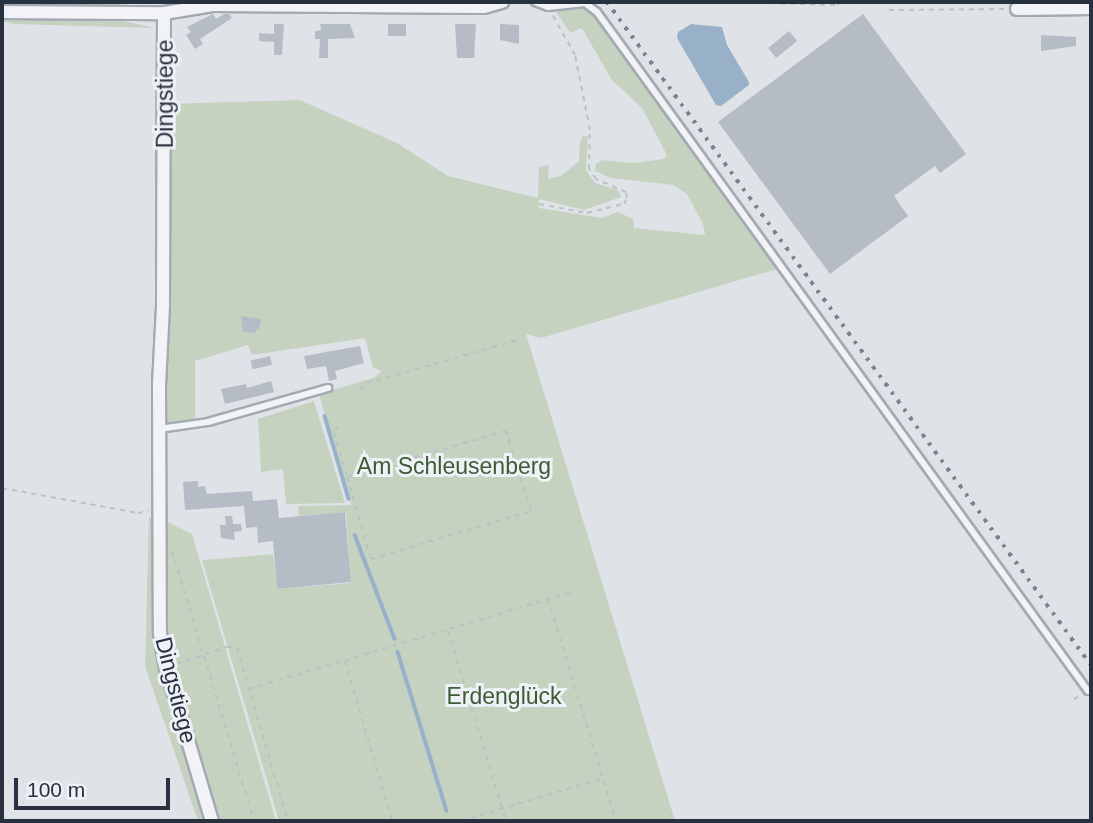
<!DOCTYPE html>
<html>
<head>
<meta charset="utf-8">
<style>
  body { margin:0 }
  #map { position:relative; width:1093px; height:823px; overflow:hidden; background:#dfe3e8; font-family:Helvetica,sans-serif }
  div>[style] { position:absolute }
  .green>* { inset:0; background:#c5d2c0 }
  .water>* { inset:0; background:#99b1c8 }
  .stream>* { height:3.5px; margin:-1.75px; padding:0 1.75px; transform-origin:1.75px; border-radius:1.75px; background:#99b1c8 }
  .building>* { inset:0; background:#b6bcc5; transform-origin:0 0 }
  .path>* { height:2px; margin-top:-1px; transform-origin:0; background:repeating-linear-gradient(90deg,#bdc1c6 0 5px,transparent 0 10px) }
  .roads { filter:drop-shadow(2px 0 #a4aab2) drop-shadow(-2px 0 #a4aab2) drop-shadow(0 2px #a4aab2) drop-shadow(0 -2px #a4aab2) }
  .lane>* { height:6px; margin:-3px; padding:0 3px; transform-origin:3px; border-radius:3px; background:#f1f3f6 }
  .street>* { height:12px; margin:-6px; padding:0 6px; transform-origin:6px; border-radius:6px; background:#f1f3f6 }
  .rail>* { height:3.5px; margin-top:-1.75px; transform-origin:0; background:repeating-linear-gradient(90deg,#788292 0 3.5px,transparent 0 10.5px) }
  span { translate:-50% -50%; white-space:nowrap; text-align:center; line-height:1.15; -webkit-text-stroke:6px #eef1f6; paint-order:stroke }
  .street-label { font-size:23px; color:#28313f }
  .park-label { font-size:23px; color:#3d5b35 }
  .frame { position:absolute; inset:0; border:4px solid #28313f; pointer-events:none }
  .scale { position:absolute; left:14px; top:778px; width:156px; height:32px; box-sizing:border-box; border:4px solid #28313f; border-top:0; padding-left:9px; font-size:21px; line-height:24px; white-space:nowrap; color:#28313f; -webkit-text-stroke:5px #eef1f6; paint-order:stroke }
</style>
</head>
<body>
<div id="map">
  <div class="green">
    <i style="clip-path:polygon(2px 2px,120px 2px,120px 20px,154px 28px,14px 24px,2px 21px)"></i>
    <i style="clip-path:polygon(581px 7px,593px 13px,777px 269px,541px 338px,526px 334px,675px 821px,279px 821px,202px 560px,273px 554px,277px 589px,351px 583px,346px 512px,299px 516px,298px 506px,351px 505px,319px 394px,373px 378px,382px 371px,373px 368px,365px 338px,252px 355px,248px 345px,195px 361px,195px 420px,163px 429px,168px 104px,300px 100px,397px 143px,448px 176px,538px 198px,539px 167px,549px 165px,548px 179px,561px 176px,579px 161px,580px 143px,583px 136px,588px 136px,586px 170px,595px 183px,618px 190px,621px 197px,584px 210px,539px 199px,539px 208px,602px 218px,618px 212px,633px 219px,634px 228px,705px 235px,703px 224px,687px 194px,673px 185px,611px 178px,595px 171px,596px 164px,602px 160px,633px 163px,664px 159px,667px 155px,642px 108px,611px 79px,582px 28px,570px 33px,555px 10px)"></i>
    <i style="clip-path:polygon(314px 401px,345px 503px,286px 504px,283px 469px,261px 472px,258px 419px)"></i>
    <i style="clip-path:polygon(149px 517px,155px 519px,158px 667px,207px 821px,198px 821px,145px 666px)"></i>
    <i style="clip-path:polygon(165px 521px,192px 534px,276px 821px,217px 821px,168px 663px)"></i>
  </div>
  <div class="water">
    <i style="clip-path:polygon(691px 24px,722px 27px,727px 45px,749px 82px,749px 85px,721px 106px,716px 105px,677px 38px,678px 32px)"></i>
  </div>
  <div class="stream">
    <i style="left:325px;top:416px;width:86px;rotate:73.9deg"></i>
    <i style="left:355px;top:535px;width:111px;rotate:69deg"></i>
    <i style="left:398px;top:652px;width:166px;rotate:72.9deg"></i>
  </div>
  <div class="building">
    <i style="clip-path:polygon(213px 14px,216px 19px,224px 14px,229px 14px,232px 18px,200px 39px,203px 44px,195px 49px,186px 35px,191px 32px,187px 27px)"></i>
    <i style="clip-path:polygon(863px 14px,966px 154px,940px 173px,935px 166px,894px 196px,908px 216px,830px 274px,718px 122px)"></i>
    <i style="clip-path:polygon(274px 24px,284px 24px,282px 55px,274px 55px,274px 42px,259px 41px,259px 33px,274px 34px)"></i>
    <i style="clip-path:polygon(320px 24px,350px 24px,355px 38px,328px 39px,328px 58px,319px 58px,320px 39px,315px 39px,315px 31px,321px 30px)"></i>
    <i style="left:388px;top:24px;width:18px;height:12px"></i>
    <i style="clip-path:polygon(455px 24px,476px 24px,474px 58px,457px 58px)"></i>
    <i style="clip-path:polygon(500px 24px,519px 25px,519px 44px,500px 40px)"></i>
    <i style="left:789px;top:31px;width:13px;height:27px;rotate:51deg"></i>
    <i style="clip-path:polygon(1041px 35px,1076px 37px,1076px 46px,1041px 51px)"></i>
    <i style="clip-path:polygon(241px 316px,261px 319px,259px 329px,256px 329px,255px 333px,243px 332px)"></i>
    <i style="clip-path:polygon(360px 346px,364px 363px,335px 371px,337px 379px,329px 381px,326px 366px,307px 369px,304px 356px)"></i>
    <i style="left:270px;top:356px;width:9px;height:20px;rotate:77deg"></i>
    <i style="clip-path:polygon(271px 381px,274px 392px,225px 404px,221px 389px,246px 384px,247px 388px)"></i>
    <i style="clip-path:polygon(198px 481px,198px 487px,205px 486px,207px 494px,252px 491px,253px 501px,277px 499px,279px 518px,345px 512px,351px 582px,277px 589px,273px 541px,258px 543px,257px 527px,246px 528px,244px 506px,185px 510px,183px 482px)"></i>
    <i style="clip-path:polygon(225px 516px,232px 516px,233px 524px,241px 524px,242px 531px,234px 532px,235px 540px,221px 538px,220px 525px,226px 525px)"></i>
  </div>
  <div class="path">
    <i style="left:730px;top:2px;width:107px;rotate:1.6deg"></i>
    <i style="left:837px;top:5px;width:6px;rotate:-31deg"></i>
    <i style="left:889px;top:10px;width:117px;rotate:-0.5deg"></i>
    <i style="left:539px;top:204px;width:49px;rotate:10.6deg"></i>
    <i style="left:587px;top:213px;width:38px;rotate:-14deg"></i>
    <i style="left:624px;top:204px;width:7px;rotate:-63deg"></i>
    <i style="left:627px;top:198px;width:6px;rotate:-99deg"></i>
    <i style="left:626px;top:192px;width:33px;rotate:-157deg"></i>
    <i style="left:596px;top:179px;width:12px;rotate:-125deg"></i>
    <i style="left:589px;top:169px;width:39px;rotate:-89deg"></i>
    <i style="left:590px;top:130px;width:76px;rotate:-101.3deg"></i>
    <i style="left:575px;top:55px;width:47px;rotate:-119.3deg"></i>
    <i style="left:360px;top:390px;width:10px;rotate:-45deg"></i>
    <i style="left:367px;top:383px;width:160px;rotate:-15.9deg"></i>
    <i style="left:338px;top:426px;width:7px;rotate:124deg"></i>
    <i style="left:334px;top:432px;width:47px;rotate:73.9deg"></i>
    <i style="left:347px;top:477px;width:85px;rotate:73.7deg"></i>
    <i style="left:371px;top:559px;width:167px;rotate:-16.7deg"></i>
    <i style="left:531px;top:511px;width:84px;rotate:-107.4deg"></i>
    <i style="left:506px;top:431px;width:166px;rotate:163.9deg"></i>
    <i style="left:2px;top:488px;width:138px;rotate:10.4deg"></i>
    <i style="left:138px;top:513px;width:11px;rotate:-10deg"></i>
    <i style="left:172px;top:551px;width:282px;rotate:73.1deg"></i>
    <i style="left:548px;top:599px;width:232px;rotate:73deg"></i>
    <i style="left:448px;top:631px;width:199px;rotate:73deg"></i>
    <i style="left:345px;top:661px;width:167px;rotate:73.6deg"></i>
    <i style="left:177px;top:664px;width:53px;rotate:-18.8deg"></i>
    <i style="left:227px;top:647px;width:10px;rotate:6deg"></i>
    <i style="left:237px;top:648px;width:180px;rotate:73.6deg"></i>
    <i style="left:249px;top:689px;width:340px;rotate:-16.7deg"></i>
    <i style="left:1074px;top:699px;width:8px;rotate:-30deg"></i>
    <i style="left:461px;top:821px;width:146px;rotate:-16.7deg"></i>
  </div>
  <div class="roads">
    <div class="lane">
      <i style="left:535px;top:2px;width:14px;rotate:21deg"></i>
      <i style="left:548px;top:7px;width:37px;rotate:-6deg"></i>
      <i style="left:585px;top:3px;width:15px;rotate:37deg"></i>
      <i style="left:597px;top:12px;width:838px;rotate:54.13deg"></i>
      <i style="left:159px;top:429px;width:49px;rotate:-8.1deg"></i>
      <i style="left:208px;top:422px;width:125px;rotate:-15.8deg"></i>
    </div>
    <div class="street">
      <i style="left:1017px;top:9px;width:74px;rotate:-0.8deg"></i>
      <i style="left:2px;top:12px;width:162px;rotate:0.4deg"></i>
      <i style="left:164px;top:13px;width:51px;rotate:-9.1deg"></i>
      <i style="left:214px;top:5px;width:270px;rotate:0.4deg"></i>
      <i style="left:484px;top:7px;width:19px;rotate:-16deg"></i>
      <i style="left:164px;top:13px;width:293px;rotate:90.2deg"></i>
      <i style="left:163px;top:306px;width:79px;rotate:92.9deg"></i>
      <i style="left:159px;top:385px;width:249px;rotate:89.8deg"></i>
      <i style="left:160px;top:634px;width:34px;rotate:80deg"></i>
      <i style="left:166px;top:667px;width:161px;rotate:73.4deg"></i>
    </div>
  </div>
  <div class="rail">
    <i style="left:607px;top:2px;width:821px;rotate:53.87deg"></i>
  </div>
  <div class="street-label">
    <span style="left:165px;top:94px;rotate:-90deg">Dingstiege</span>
    <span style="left:176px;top:690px;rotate:76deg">Dingstiege</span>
  </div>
  <div class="park-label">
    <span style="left:454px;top:466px">Am Schleusenberg</span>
    <span style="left:504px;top:696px">Erdenglück</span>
  </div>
  <div class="frame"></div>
  <div class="scale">100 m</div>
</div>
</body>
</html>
